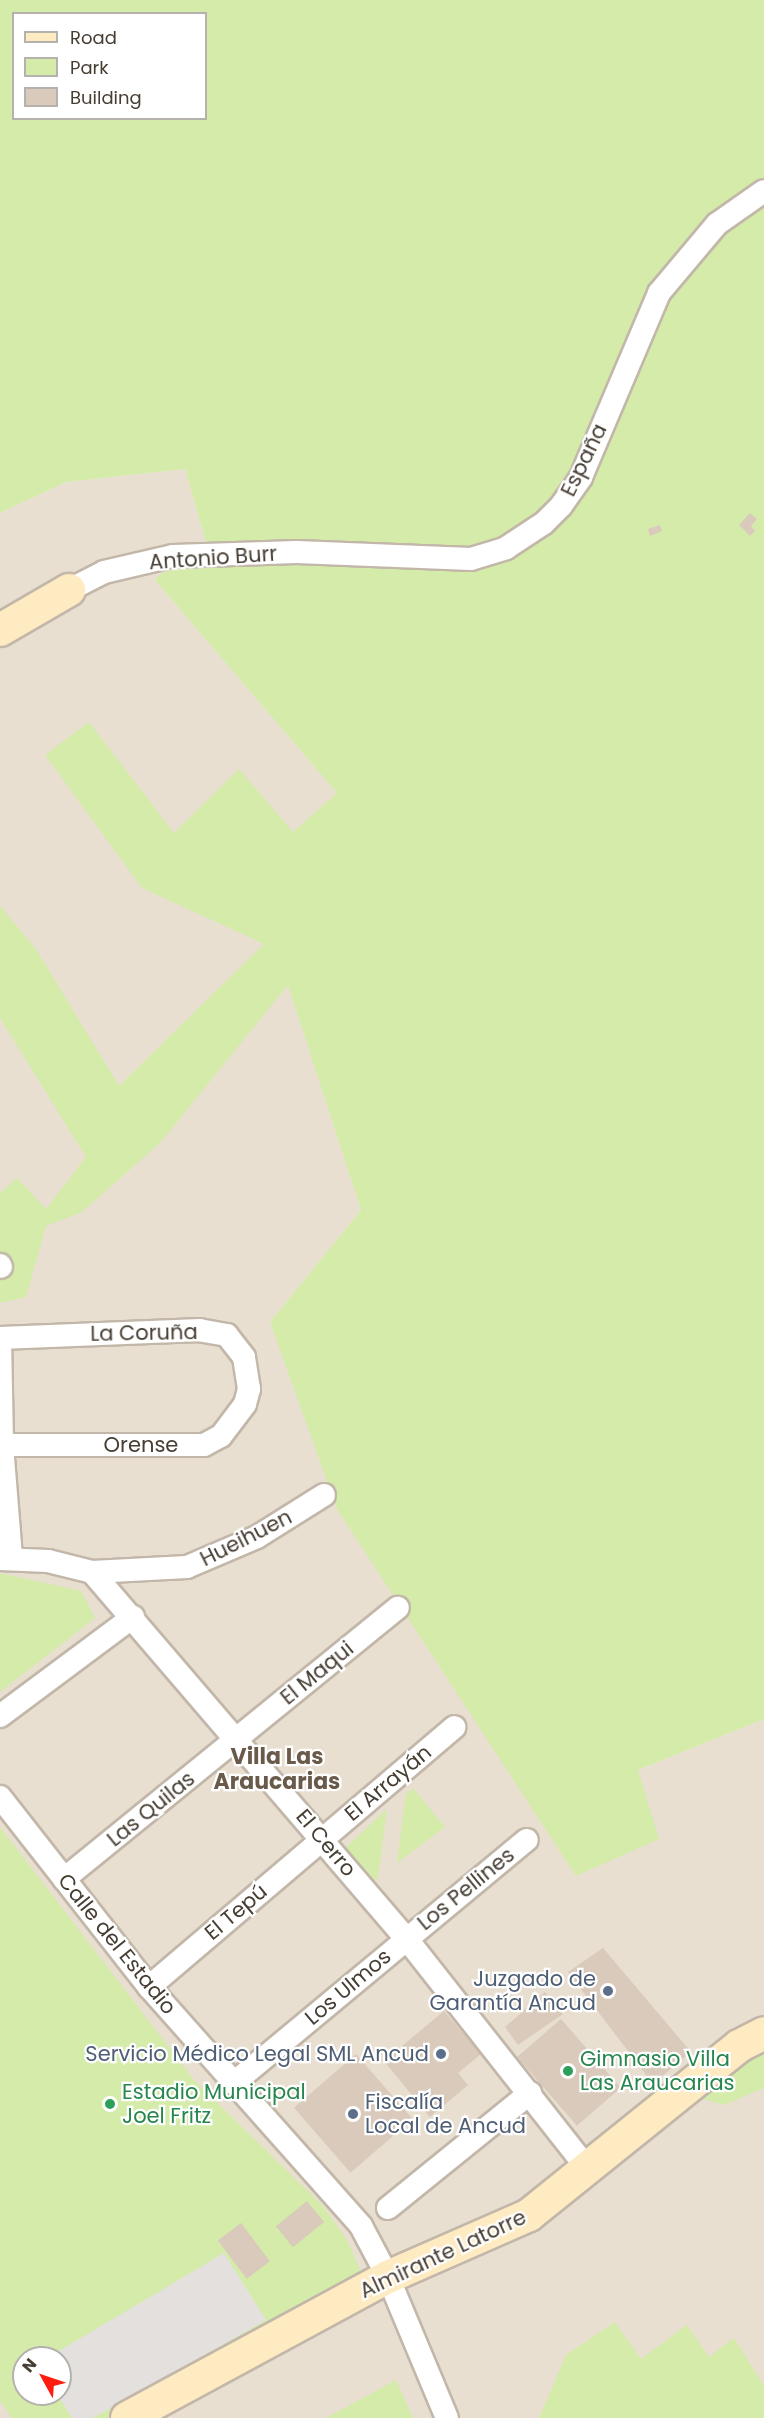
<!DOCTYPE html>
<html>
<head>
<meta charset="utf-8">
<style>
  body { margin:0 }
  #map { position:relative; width:764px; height:2418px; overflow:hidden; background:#f3ede4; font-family:Poppins,sans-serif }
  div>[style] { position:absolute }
  .residential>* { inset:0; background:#e8dfd1 }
  .green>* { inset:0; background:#d4eba9 }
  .parking>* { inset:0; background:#e3e0dd }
  .building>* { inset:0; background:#d9cabb; transform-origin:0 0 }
  .roads { filter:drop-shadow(2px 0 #c2b7a9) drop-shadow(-2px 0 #c2b7a9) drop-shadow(0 2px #c2b7a9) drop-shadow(0 -2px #c2b7a9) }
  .street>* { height:22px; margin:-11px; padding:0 11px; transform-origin:11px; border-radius:11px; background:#fff }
  .secondary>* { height:32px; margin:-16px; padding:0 16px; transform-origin:16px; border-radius:16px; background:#ffebc2 }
  .dots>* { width:16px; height:16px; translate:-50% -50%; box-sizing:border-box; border:3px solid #fff; border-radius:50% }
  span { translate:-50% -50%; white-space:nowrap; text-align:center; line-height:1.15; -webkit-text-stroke:4.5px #fff; paint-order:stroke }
  .street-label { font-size:21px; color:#463d33 }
  .service-label { font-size:21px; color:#4e5e75 }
  .right { translate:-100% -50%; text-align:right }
  .left { translate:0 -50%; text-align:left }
  .leisure-label { font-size:21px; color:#27864d }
  .neighbourhood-label { font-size:22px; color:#6a5a4a; font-weight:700 }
  .legend { position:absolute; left:12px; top:12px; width:195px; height:108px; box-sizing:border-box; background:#fff; border:2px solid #b5b1ad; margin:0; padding:8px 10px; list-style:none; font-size:18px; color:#463d33 }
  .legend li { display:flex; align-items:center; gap:12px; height:30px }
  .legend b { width:30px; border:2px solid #b5b1ad }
  .north { position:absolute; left:12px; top:2346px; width:60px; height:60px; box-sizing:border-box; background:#fff; border:2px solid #b5b1ad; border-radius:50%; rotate:310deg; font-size:16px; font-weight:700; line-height:24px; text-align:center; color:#463d33 }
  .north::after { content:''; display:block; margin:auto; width:21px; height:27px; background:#ff1d0f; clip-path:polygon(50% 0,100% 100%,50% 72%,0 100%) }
</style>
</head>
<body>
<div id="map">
  <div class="residential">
    <i style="clip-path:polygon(evenodd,185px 469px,206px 542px,154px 579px,337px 793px,288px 984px,361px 1210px,270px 1322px,288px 1363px,638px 1770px,764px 1719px,764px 2418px,0 2418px,0 513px,66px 482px,185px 469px,24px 2358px,60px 2358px,60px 2394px,24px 2394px,24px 2358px)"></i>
  </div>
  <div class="green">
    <i style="clip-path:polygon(evenodd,0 0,764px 0,764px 1719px,638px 1770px,659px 1839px,576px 1876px,337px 1509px,270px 1322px,361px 1210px,288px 985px,160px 1143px,82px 1212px,46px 1226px,26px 1297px,0 1303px,0 1193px,17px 1178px,46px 1209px,86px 1157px,0 1018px,0 906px,36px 949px,119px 1086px,264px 944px,142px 888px,45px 755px,89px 722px,174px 833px,239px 769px,293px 832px,337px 793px,154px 579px,206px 542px,185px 469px,66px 482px,0 513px,0 0,14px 14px,206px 14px,206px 118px,14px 118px,14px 14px)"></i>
    <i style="clip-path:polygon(0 1573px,81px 1591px,95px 1618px,0 1692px)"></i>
    <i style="clip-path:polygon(413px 1788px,445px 1827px,397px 1863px,406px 1794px)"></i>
    <i style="clip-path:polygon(387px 1809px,378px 1877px,368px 1887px,342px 1851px)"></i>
    <i style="clip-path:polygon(evenodd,0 1827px,194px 2080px,323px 2206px,347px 2240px,362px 2274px,107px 2418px,12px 2418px,0 2401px,0 1827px,24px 2358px,60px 2358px,60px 2394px,24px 2394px,24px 2358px)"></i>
    <i style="clip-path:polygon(764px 2049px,764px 2088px,724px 2105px,704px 2099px,714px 2083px,744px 2058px)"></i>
    <i style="clip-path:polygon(615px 2322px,641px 2359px,687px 2325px,709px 2357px,734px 2338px,764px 2386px,764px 2418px,539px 2418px,566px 2355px)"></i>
    <i style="clip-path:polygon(396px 2380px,413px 2418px,326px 2418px)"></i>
  </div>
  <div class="parking">
    <i style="clip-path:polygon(224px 2253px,266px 2320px,93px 2418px,72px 2418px,57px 2394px,60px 2358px,47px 2358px)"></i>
  </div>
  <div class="building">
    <i style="clip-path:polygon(750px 513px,757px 519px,751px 526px,755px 531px,750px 536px,739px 525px)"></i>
    <i style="clip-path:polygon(660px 525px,662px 531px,650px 536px,648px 529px)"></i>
    <i style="clip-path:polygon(603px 1948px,691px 2052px,653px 2084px,568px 1972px)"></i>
    <i style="clip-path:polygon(545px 1992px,563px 2014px,518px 2045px,505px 2027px)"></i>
    <i style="clip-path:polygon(444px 2011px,481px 2054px,458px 2073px,468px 2085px,430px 2117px,384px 2061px)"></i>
    <i style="left:561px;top:2019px;width:91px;height:58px;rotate:49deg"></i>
    <i style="left:356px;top:2054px;width:86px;height:82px;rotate:49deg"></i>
    <i style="left:307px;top:2201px;width:27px;height:40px;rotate:51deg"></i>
    <i style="left:241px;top:2223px;width:48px;height:29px;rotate:53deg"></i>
  </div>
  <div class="roads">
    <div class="street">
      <i style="left:69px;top:590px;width:39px;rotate:-27deg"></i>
      <i style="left:104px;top:572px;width:71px;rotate:-13.1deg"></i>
      <i style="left:173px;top:556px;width:124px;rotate:-1.8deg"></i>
      <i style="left:297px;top:552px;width:174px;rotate:2.3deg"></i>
      <i style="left:471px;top:559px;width:37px;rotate:-17deg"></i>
      <i style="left:506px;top:548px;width:45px;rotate:-33.3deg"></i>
      <i style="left:544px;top:523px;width:24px;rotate:-45deg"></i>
      <i style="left:561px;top:506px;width:35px;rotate:-55deg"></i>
      <i style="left:581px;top:477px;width:200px;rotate:-67deg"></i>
      <i style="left:659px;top:293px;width:90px;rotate:-50deg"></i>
      <i style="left:717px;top:224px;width:57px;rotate:-35.1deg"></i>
      <i style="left:0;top:1265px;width:2px;rotate:63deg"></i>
      <i style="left:0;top:1445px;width:204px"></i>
      <i style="left:204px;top:1445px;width:19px;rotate:-28deg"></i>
      <i style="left:221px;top:1436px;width:40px;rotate:-53deg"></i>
      <i style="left:245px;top:1404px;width:16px;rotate:-75deg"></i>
      <i style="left:249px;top:1389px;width:32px;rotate:-99deg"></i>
      <i style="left:244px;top:1357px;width:28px;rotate:-128deg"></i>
      <i style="left:227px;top:1335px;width:27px;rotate:-170deg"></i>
      <i style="left:200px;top:1330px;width:200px;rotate:177.7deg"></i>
      <i style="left:0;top:1338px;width:107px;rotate:88.9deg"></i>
      <i style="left:2px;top:1445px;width:113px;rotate:85.4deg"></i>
      <i style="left:0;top:1559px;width:48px;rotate:2.4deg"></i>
      <i style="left:48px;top:1561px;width:45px;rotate:14deg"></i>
      <i style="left:92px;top:1572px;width:482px;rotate:49.4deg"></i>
      <i style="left:406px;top:1938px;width:293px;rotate:51.8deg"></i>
      <i style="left:92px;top:1572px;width:95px;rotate:-3deg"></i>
      <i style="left:187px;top:1567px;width:76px;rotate:-23.2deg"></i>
      <i style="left:257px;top:1537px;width:79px;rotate:-32.1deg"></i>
      <i style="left:0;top:1716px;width:166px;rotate:-36.7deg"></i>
      <i style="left:0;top:1797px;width:241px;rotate:51.9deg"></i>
      <i style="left:149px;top:1987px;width:319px;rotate:48.4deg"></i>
      <i style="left:361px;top:2226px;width:58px;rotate:62.1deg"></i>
      <i style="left:388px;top:2277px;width:153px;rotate:67.3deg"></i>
      <i style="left:64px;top:1879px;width:430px;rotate:-39.1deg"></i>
      <i style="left:149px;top:1987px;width:401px;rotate:-40.4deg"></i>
      <i style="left:235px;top:2082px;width:379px;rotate:-39.7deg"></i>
      <i style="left:388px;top:2208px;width:183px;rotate:-39deg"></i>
    </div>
    <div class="secondary">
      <i style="left:0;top:630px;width:80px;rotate:-30.1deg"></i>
      <i style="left:127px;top:2418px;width:297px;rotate:-28.4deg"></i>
      <i style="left:388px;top:2277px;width:154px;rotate:-23.7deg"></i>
      <i style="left:529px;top:2215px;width:270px;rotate:-38.8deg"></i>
      <i style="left:739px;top:2046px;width:28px;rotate:-27deg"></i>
    </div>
  </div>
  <div class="dots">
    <i style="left:608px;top:1991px;background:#5c6f8a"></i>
    <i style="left:441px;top:2054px;background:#5c6f8a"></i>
    <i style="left:568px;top:2071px;background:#2e9e5b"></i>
    <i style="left:110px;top:2104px;background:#2e9e5b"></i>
    <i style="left:353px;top:2114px;background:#5c6f8a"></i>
  </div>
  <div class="street-label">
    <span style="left:584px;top:460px;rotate:-64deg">España</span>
    <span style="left:213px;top:558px;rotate:-4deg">Antonio Burr</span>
    <span style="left:144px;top:1333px;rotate:-1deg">La Coruña</span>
    <span style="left:141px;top:1445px">Orense</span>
    <span style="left:246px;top:1538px;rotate:-27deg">Hueihuen</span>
    <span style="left:317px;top:1673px;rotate:-39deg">El Maqui</span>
    <span style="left:388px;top:1783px;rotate:-40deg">El Arrayán</span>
    <span style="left:151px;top:1809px;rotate:-39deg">Las Quilas</span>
    <span style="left:326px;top:1843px;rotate:50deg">El Cerro</span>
    <span style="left:466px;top:1889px;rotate:-39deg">Los Pellines</span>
    <span style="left:236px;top:1912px;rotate:-40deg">El Tepú</span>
    <span style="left:117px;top:1944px;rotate:51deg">Calle del Estadio</span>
    <span style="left:348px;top:1987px;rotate:-40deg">Los Ulmos</span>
    <span style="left:443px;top:2254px;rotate:-25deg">Almirante Latorre</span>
  </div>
  <div class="service-label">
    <span class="right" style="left:596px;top:1991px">Juzgado de<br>Garantía Ancud</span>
    <span class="right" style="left:429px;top:2054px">Servicio Médico Legal SML Ancud</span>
    <span class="left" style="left:365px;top:2114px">Fiscalía<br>Local de Ancud</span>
  </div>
  <div class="leisure-label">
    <span class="left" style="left:580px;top:2071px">Gimnasio Villa<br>Las Araucarias</span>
    <span class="left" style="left:122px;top:2104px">Estadio Municipal<br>Joel Fritz</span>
  </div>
  <div class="neighbourhood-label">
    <span style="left:277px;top:1769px">Villa Las<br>Araucarias</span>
  </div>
  <ul class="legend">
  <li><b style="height:8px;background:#ffebc2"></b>Road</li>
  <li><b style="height:16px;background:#d4eba9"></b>Park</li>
  <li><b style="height:16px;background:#d9cabb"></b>Building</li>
  </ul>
  <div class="north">N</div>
</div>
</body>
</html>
